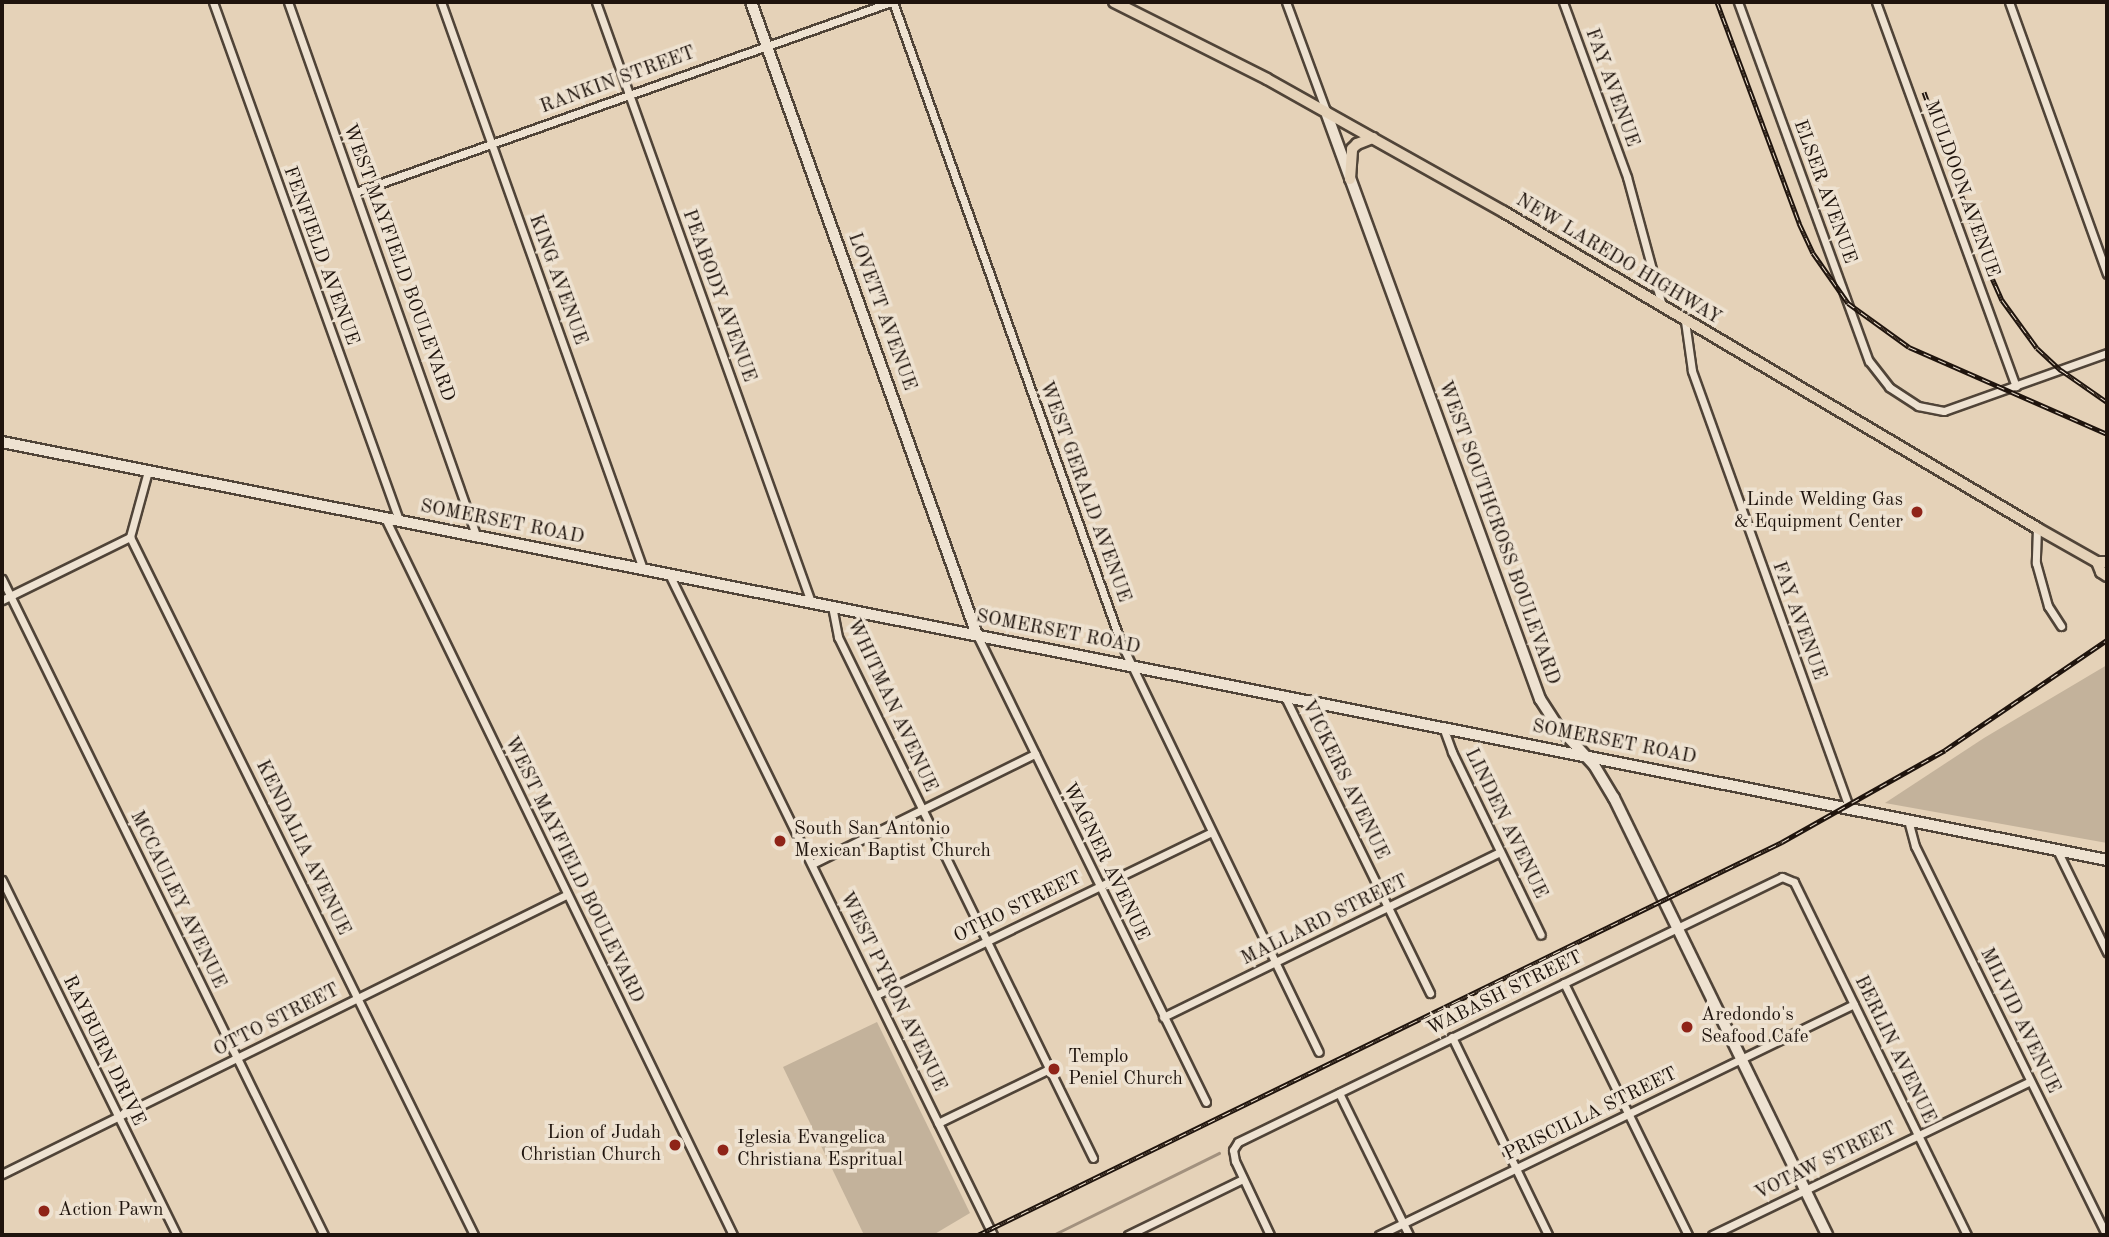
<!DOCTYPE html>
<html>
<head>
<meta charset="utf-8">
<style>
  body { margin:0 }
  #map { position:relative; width:2109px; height:1237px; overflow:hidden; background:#e5d2b8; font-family:"Old Standard TT",serif }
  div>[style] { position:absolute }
  .green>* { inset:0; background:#c3b29b }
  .stream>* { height:2.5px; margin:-1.25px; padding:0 1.25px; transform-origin:1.25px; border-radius:1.25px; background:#a2917e }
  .roads { filter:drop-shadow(2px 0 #504438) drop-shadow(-2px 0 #504438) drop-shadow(0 2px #504438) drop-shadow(0 -2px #504438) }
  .street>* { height:7px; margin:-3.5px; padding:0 3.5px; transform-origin:3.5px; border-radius:3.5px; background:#eee2d1 }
  .secondary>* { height:10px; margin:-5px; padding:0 5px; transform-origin:5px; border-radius:5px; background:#eee2d1 }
  .primary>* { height:10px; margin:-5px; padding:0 5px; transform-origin:5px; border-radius:5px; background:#e5d2b8 }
  .rail>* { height:5px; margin-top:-2.5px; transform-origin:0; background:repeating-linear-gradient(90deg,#eee2d1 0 8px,#1f140d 0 16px); box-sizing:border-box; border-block:2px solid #1f140d }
  .dots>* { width:19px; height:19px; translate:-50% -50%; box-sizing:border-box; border:4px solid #eee2d1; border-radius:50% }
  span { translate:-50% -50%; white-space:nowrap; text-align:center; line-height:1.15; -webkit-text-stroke:7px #eee2d1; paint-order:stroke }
  .street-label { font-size:19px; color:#1f140d }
  .poi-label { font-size:19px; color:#1f140d }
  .right { translate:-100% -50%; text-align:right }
  .left { translate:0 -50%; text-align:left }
  .frame { position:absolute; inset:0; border:4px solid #1f140d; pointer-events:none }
</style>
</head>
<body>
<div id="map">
  <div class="green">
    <i style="clip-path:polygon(2107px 665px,2107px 843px,1885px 803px,1984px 738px)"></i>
    <i style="clip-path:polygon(877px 1022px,970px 1213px,933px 1235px,864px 1235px,783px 1067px)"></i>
  </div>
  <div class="stream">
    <i style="left:1053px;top:1235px;width:185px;rotate:-26.3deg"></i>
  </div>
  <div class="roads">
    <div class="street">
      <i style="left:213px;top:2px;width:550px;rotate:70.25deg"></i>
      <i style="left:288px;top:2px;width:565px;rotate:70.57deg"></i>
      <i style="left:441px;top:2px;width:602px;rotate:70.39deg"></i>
      <i style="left:596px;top:2px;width:637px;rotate:70.29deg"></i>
      <i style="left:893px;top:2px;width:680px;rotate:70.42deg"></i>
      <i style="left:1121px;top:643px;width:454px;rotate:64.2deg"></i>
      <i style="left:1286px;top:2px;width:116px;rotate:69.8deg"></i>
      <i style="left:1563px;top:2px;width:186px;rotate:69.9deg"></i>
      <i style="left:1627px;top:177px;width:134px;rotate:74.8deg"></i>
      <i style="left:1738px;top:2px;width:382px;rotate:70deg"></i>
      <i style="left:1869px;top:361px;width:33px;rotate:52deg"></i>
      <i style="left:1889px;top:387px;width:35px;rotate:33deg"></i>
      <i style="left:1918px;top:406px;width:26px;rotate:11deg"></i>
      <i style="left:1944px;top:411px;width:173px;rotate:-19.6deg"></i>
      <i style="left:1876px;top:2px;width:409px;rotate:70deg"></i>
      <i style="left:2009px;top:2px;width:289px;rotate:70.2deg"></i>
      <i style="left:356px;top:192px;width:568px;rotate:-19.55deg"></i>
      <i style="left:1685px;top:321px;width:50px;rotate:82deg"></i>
      <i style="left:1692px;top:371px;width:466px;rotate:70.2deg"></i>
      <i style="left:148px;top:471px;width:68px;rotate:105.3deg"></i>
      <i style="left:130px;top:537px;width:778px;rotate:63.76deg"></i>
      <i style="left:385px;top:518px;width:797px;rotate:64.11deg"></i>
      <i style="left:2037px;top:528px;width:35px;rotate:92deg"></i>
      <i style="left:2036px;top:563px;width:45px;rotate:74.4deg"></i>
      <i style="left:2048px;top:606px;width:24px;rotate:57deg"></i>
      <i style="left:669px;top:574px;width:736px;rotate:63.89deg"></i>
      <i style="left:2px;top:579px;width:731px;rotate:63.86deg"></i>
      <i style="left:2px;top:600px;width:143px;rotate:-26.2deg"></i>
      <i style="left:832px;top:606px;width:32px;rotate:79deg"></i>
      <i style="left:838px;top:637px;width:580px;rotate:63.92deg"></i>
      <i style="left:977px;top:635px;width:520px;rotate:63.88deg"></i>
      <i style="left:1284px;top:695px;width:332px;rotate:63.9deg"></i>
      <i style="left:1443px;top:727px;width:27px;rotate:70deg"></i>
      <i style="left:1452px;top:752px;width:203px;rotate:64.1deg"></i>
      <i style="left:1908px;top:820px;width:27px;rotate:75deg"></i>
      <i style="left:1915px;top:846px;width:433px;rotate:63.8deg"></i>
      <i style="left:2057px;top:850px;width:114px;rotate:63.9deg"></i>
      <i style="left:812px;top:864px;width:249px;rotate:-26.3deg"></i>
      <i style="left:2px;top:880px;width:396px;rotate:63.8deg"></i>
      <i style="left:1564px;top:983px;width:281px;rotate:63.8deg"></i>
      <i style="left:876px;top:995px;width:373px;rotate:-25.9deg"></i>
      <i style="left:1163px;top:1017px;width:375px;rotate:-26.1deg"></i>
      <i style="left:1452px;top:1037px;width:220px;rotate:64.1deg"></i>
      <i style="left:1339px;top:1093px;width:158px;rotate:63.8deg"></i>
      <i style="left:938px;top:1123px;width:123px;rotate:-25.9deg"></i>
      <i style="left:2px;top:1174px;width:629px;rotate:-26.32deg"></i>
      <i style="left:1128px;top:1235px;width:128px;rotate:-26deg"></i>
      <i style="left:1270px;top:1235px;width:82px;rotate:-115.3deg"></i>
      <i style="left:1235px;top:1161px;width:11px;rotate:-100deg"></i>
      <i style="left:1233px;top:1150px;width:9px;rotate:-58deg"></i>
      <i style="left:1238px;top:1142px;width:605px;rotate:-25.97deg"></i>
      <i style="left:1782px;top:877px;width:13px;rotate:23deg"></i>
      <i style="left:1794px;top:882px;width:393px;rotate:63.9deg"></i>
      <i style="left:1379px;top:1235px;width:528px;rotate:-25.93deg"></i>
      <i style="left:1712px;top:1235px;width:353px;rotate:-25.8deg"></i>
    </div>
    <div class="secondary">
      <i style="left:751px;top:2px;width:672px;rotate:70.35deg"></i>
      <i style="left:1326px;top:112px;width:625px;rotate:69.97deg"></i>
      <i style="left:1540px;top:699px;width:30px;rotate:57deg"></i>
      <i style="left:1556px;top:724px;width:56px;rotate:47.2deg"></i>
      <i style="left:1594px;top:765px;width:39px;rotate:59deg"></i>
      <i style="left:1614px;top:798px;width:486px;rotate:64deg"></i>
      <i style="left:2px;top:442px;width:2146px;rotate:11.23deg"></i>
    </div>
    <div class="primary">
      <i style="left:1114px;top:2px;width:171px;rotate:26.7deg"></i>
      <i style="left:1267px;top:79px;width:272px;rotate:29.3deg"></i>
      <i style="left:1504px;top:212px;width:620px;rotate:30.66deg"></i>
      <i style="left:2037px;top:528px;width:69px;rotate:29.5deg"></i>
      <i style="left:2097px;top:562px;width:10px"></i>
      <i style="left:1350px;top:179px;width:30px;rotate:-86deg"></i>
      <i style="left:1352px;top:149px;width:7px;rotate:-45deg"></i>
      <i style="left:1357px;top:144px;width:17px;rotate:-21deg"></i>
      <i style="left:2097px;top:562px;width:11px;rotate:68deg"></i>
      <i style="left:2101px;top:572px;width:7px;rotate:34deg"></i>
    </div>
  </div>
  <div class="rail">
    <i style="left:1717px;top:2px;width:236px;rotate:69.6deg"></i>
    <i style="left:1799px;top:223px;width:33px;rotate:65deg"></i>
    <i style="left:1813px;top:253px;width:61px;rotate:55deg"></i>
    <i style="left:1848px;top:303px;width:75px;rotate:35.8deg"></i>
    <i style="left:1909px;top:347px;width:216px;rotate:23.7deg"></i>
    <i style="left:1924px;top:92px;width:190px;rotate:70deg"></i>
    <i style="left:1989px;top:271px;width:32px;rotate:66deg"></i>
    <i style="left:2002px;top:300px;width:59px;rotate:53.9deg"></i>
    <i style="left:2037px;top:348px;width:33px;rotate:43deg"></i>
    <i style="left:2061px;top:370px;width:56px;rotate:34.8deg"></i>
    <i style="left:978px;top:1235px;width:895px;rotate:-26.05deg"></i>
    <i style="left:1782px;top:842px;width:187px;rotate:-29.4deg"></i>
    <i style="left:1945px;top:750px;width:196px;rotate:-34.2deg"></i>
  </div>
  <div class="dots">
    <i style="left:1917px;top:512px;background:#8f2418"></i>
    <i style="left:780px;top:841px;background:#8f2418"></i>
    <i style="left:1687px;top:1027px;background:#8f2418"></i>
    <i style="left:1054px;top:1069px;background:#8f2418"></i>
    <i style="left:675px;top:1145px;background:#8f2418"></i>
    <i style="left:723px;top:1150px;background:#8f2418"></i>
    <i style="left:44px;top:1211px;background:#8f2418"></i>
  </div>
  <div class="street-label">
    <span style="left:618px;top:81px;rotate:-20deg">RANKIN STREET</span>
    <span style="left:1611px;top:88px;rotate:70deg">FAY AVENUE</span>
    <span style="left:1961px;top:189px;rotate:70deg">MULDOON AVENUE</span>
    <span style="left:1824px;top:192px;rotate:70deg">ELSER AVENUE</span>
    <span style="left:320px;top:256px;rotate:70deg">FENFIELD AVENUE</span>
    <span style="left:1618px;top:260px;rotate:31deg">NEW LAREDO HIGHWAY</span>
    <span style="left:398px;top:263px;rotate:70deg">WEST MAYFIELD BOULEVARD</span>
    <span style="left:557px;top:280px;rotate:70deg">KING AVENUE</span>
    <span style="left:718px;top:296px;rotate:70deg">PEABODY AVENUE</span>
    <span style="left:881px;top:312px;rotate:70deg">LOVETT AVENUE</span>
    <span style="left:1084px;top:492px;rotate:70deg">WEST GERALD AVENUE</span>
    <span style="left:502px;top:523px;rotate:11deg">SOMERSET ROAD</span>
    <span style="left:1498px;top:533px;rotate:70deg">WEST SOUTHCROSS BOULEVARD</span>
    <span style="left:1798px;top:621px;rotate:70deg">FAY AVENUE</span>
    <span style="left:1058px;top:633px;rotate:11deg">SOMERSET ROAD</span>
    <span style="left:891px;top:706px;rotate:65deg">WHITMAN AVENUE</span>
    <span style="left:1614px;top:743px;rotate:11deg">SOMERSET ROAD</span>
    <span style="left:1344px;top:780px;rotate:64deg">VICKERS AVENUE</span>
    <span style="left:1505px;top:824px;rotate:64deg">LINDEN AVENUE</span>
    <span style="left:302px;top:848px;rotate:64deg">KENDALIA AVENUE</span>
    <span style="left:1105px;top:862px;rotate:64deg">WAGNER AVENUE</span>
    <span style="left:573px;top:870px;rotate:64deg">WEST MAYFIELD BOULEVARD</span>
    <span style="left:177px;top:900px;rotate:64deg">MCCAULEY AVENUE</span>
    <span style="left:1018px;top:908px;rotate:-26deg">OTHO STREET</span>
    <span style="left:1325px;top:921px;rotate:-26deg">MALLARD STREET</span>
    <span style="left:892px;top:992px;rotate:64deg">WEST PYRON AVENUE</span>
    <span style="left:1505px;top:994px;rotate:-26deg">WABASH STREET</span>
    <span style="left:277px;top:1021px;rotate:-27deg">OTTO STREET</span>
    <span style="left:2019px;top:1021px;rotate:64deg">MILVID AVENUE</span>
    <span style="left:1894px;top:1050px;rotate:64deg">BERLIN AVENUE</span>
    <span style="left:103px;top:1051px;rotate:64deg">RAYBURN DRIVE</span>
    <span style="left:1591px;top:1115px;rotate:-26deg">PRISCILLA STREET</span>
    <span style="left:1826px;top:1162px;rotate:-26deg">VOTAW STREET</span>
  </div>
  <div class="poi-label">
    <span class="right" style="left:1903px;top:512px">Linde Welding Gas<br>&amp; Equipment Center</span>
    <span class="left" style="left:794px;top:841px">South San Antonio<br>Mexican Baptist Church</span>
    <span class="left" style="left:1701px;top:1027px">Aredondo's<br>Seafood Cafe</span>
    <span class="left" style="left:1068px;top:1069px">Templo<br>Peniel Church</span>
    <span class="right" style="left:661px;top:1145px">Lion of Judah<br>Christian Church</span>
    <span class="left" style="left:737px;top:1150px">Iglesia Evangelica<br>Christiana Espritual</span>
    <span class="left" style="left:58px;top:1211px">Action Pawn</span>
  </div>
  <div class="frame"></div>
</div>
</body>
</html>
